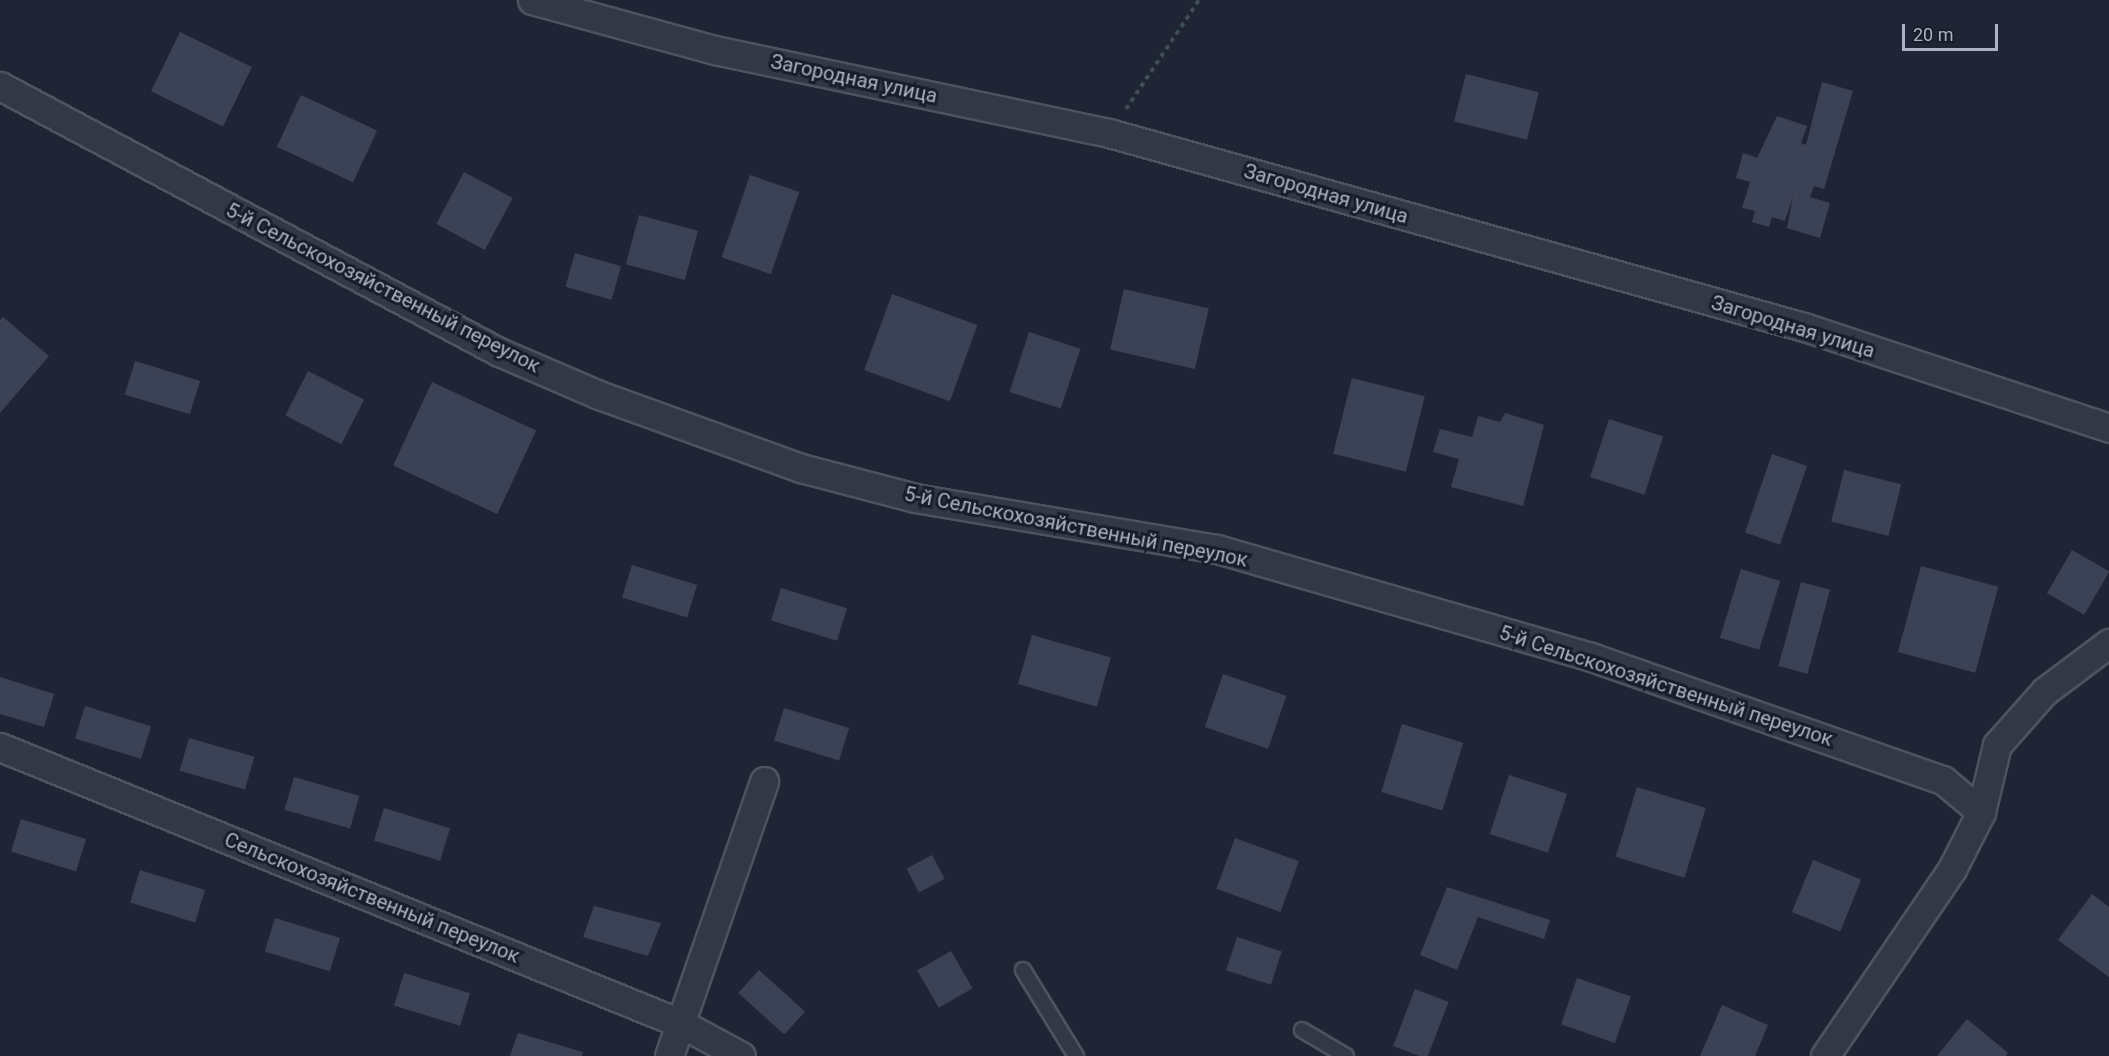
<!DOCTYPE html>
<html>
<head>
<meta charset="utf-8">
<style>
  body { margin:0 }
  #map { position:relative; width:2109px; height:1056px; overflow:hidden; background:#202536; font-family:Roboto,sans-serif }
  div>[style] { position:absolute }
  .building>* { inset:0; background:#3c4256; transform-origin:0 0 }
  .path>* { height:4px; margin-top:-2px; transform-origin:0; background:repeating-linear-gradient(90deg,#3f4e54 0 4.5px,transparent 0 9px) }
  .roads { filter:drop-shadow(2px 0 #4e5261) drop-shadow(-2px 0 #4e5261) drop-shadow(0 2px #4e5261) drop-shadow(0 -2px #4e5261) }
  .service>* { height:14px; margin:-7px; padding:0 7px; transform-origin:7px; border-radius:7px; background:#333846 }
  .minor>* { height:27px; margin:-13.5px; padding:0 13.5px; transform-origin:13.5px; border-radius:13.5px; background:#333846 }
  span { translate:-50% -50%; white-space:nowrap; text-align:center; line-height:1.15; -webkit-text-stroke:6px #191d2b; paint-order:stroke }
  .street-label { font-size:20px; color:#adb2c3 }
  .scale { position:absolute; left:1902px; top:24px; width:96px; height:27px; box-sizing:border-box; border:3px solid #adb2c3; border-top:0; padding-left:8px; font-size:18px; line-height:21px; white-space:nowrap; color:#adb2c3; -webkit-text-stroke:4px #191d2b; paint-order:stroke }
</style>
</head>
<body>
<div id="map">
  <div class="building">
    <i style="left:180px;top:32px;width:80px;height:66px;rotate:26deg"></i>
    <i style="left:1466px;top:74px;width:75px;height:49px;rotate:14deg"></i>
    <i style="clip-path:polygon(1822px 82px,1853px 91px,1824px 189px,1814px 186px,1810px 197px,1830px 203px,1820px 238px,1787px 228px,1793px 196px,1785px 221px,1772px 217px,1769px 227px,1752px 222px,1755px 211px,1742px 208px,1750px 182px,1736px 178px,1743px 153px,1757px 158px,1777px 116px,1807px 126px,1801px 143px,1806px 145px)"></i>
    <i style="left:301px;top:95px;width:84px;height:57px;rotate:25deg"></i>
    <i style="left:464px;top:172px;width:55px;height:59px;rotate:28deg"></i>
    <i style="left:750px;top:175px;width:52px;height:87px;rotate:19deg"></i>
    <i style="left:639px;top:215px;width:61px;height:51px;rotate:15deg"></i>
    <i style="left:575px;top:253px;width:48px;height:35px;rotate:16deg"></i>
    <i style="left:1124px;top:289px;width:87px;height:62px;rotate:13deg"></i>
    <i style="left:892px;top:294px;width:91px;height:81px;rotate:20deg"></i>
    <i style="clip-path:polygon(3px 317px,49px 356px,0 413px,0 320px)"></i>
    <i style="left:1029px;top:332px;width:54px;height:63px;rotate:18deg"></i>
    <i style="left:135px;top:361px;width:68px;height:35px;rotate:17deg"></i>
    <i style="left:308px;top:371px;width:63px;height:50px;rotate:27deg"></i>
    <i style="left:1352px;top:378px;width:75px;height:78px;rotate:14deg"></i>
    <i style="left:432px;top:382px;width:115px;height:92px;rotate:25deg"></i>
    <i style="clip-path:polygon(1505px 413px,1544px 425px,1523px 506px,1451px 487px,1459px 459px,1433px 452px,1440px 429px,1472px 437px,1478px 416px,1500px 422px)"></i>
    <i style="left:1609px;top:419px;width:57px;height:61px;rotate:18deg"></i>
    <i style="left:1772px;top:454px;width:37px;height:83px;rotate:19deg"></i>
    <i style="left:1844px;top:470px;width:59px;height:53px;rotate:14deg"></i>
    <i style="left:2072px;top:550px;width:43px;height:50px;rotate:30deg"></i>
    <i style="left:632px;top:565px;width:68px;height:34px;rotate:17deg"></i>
    <i style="left:1921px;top:566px;width:80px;height:89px;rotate:15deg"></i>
    <i style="left:1741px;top:569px;width:41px;height:72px;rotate:17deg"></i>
    <i style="left:1801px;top:582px;width:30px;height:87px;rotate:15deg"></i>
    <i style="left:781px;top:588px;width:69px;height:34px;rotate:17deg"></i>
    <i style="left:1032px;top:635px;width:82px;height:51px;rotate:16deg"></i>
    <i style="left:1223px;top:674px;width:67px;height:56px;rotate:19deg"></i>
    <i style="clip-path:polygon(0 677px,54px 694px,44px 727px,0 714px)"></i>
    <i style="left:85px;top:706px;width:69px;height:34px;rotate:17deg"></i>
    <i style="left:784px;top:708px;width:68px;height:34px;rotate:17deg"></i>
    <i style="left:1402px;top:724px;width:64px;height:71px;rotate:17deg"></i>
    <i style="left:189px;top:738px;width:68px;height:34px;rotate:16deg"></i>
    <i style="left:1509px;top:775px;width:61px;height:62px;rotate:18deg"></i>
    <i style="left:294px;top:777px;width:68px;height:34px;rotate:16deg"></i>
    <i style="left:1637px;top:787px;width:72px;height:73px;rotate:17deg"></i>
    <i style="left:384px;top:808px;width:69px;height:34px;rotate:17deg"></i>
    <i style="left:21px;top:819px;width:68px;height:34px;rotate:17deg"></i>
    <i style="left:1235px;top:838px;width:68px;height:54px;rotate:20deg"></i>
    <i style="left:932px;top:855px;width:27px;height:29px;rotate:62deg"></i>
    <i style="left:1813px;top:860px;width:52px;height:56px;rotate:22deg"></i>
    <i style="left:140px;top:870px;width:68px;height:34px;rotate:17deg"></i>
    <i style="clip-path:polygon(1447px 887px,1550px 920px,1544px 939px,1478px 917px,1457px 970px,1420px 955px)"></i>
    <i style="clip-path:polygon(2092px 894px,2109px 907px,2109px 977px,2058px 940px)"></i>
    <i style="clip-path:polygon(594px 906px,661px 923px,648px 956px,583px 937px)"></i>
    <i style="left:275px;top:918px;width:68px;height:35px;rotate:17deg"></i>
    <i style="left:1237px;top:937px;width:47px;height:35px;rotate:18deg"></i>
    <i style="left:951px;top:951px;width:43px;height:39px;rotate:60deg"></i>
    <i style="left:759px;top:970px;width:62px;height:31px;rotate:42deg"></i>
    <i style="left:404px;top:973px;width:69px;height:34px;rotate:17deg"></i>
    <i style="left:1577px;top:978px;width:57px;height:49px;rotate:19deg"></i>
    <i style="left:1415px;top:989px;width:36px;height:61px;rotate:21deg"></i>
    <i style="clip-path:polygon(1722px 1005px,1768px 1025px,1755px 1056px,1700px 1056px)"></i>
    <i style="clip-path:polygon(1967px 1019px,2008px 1053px,2006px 1056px,1937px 1056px)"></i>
    <i style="clip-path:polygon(518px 1033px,583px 1052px,582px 1056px,510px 1056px)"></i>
  </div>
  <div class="path">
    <i style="left:1126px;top:109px;width:131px;rotate:-56.2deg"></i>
  </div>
  <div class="roads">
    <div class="service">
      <i style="left:1023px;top:970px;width:101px;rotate:58.4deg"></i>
      <i style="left:1302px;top:1030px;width:51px;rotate:30.6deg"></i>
    </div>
    <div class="minor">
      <i style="left:532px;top:0;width:190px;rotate:15.3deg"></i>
      <i style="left:715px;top:50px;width:403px;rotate:11.9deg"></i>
      <i style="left:1109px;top:133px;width:722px;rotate:15.6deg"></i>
      <i style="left:1804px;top:327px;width:321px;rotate:18.3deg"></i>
      <i style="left:0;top:86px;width:565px;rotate:28.06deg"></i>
      <i style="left:499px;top:352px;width:109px;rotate:23.3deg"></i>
      <i style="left:599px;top:395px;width:215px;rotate:19.9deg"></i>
      <i style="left:801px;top:468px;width:118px;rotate:14.7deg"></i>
      <i style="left:915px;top:498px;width:306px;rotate:9.6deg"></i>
      <i style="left:1217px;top:549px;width:389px;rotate:16.1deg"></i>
      <i style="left:1591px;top:657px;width:373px;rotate:19.3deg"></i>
      <i style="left:1943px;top:780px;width:50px;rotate:40.1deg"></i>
      <i style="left:1981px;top:812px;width:64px;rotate:117deg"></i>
      <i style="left:1952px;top:869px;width:226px;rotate:124.2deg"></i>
      <i style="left:0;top:747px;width:736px;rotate:22.1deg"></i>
      <i style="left:682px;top:1024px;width:67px;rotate:28.5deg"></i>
      <i style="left:1981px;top:812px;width:69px;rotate:-76.6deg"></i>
      <i style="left:1997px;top:745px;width:72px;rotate:-48.4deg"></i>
      <i style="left:2045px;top:691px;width:80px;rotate:-36.9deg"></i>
      <i style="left:669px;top:1056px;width:291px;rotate:-70.9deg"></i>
    </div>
  </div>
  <div class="street-label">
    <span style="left:854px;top:79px;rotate:12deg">Загородная улица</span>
    <span style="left:1326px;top:194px;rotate:16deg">Загородная улица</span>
    <span style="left:383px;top:288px;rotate:27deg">5-й Сельскохозяйственный переулок</span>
    <span style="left:1793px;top:327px;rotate:17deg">Загородная улица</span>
    <span style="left:1076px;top:527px;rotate:11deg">5-й Сельскохозяйственный переулок</span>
    <span style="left:1666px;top:686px;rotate:18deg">5-й Сельскохозяйственный переулок</span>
    <span style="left:372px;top:898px;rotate:22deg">Сельскохозяйственный переулок</span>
  </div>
  <div class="scale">20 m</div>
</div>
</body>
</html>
